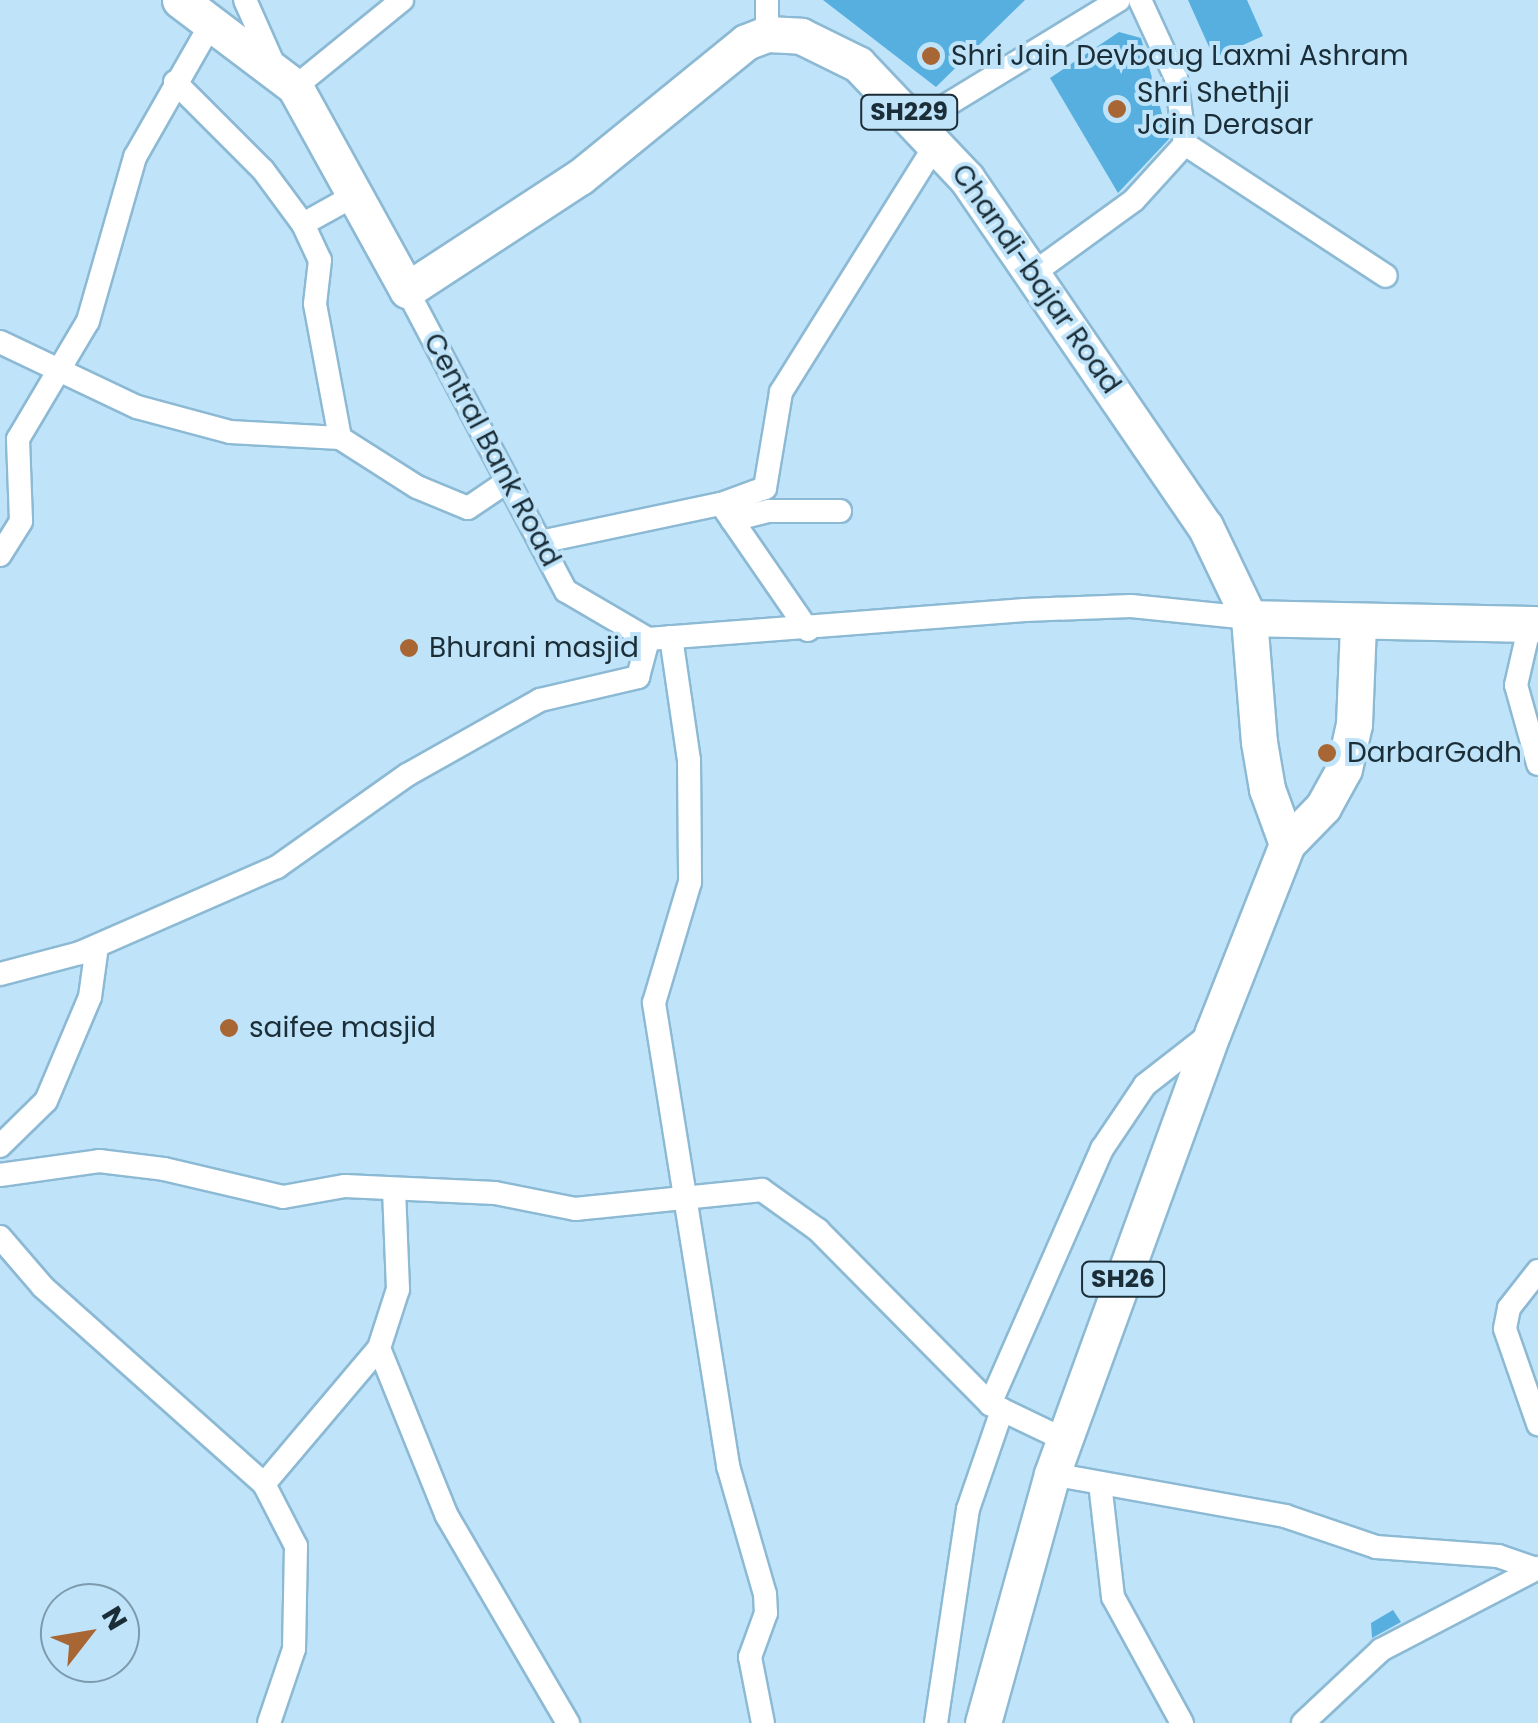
<!DOCTYPE html>
<html>
<head>
<meta charset="utf-8">
<style>
  body { margin:0 }
  #map { position:relative; width:1538px; height:1723px; overflow:hidden; background:#bfe4fa; font-family:Poppins,sans-serif }
  div>[style] { position:absolute }
  .building>* { inset:0; background:#56afdf }
  .roads { filter:drop-shadow(2px 0 #8cb9d4) drop-shadow(-2px 0 #8cb9d4) drop-shadow(0 2px #8cb9d4) drop-shadow(0 -2px #8cb9d4) }
  .street>* { height:22px; margin:-11px; padding:0 11px; transform-origin:11px; border-radius:11px; background:#fff }
  .primary>* { height:35px; margin:-17.5px; padding:0 17.5px; transform-origin:17.5px; border-radius:17.5px; background:#fff }
  .dots>* { width:28px; height:28px; translate:-50% -50%; box-sizing:border-box; border:5px solid #bfe4fa; border-radius:50% }
  span { translate:-50% -50%; white-space:nowrap; text-align:center; line-height:1.15; -webkit-text-stroke:8px #bfe4fa; paint-order:stroke }
  .shield-label span { padding:2px 8px; background:#bfe4fa; border:2px solid; border-radius:8px; -webkit-text-stroke-width:0 }
  .shield-label { font-size:25px; color:#1b2e38; font-weight:700 }
  .poi-label { font-size:28px; color:#1b2e38 }
  .left { translate:0 -50%; text-align:left }
  .street-label { font-size:28px; color:#1b2e38 }
  .north { position:absolute; left:40px; top:1583px; width:100px; height:100px; box-sizing:border-box; background:#bfe4fa; border:2px solid #7d9bac; border-radius:50%; rotate:59deg; font-size:28px; font-weight:700; line-height:40px; text-align:center; color:#1b2e38 }
  .north::after { content:''; display:block; margin:auto; width:35px; height:45px; background:#a96635; clip-path:polygon(50% 0,100% 100%,50% 72%,0 100%) }
</style>
</head>
<body>
<div id="map">
  <div class="building">
    <i style="clip-path:polygon(823px 0,1025px 0,936px 87px)"></i>
    <i style="clip-path:polygon(1188px 0,1247px 0,1263px 36px,1214px 58px)"></i>
    <i style="clip-path:polygon(1119px 32px,1141px 38px,1169px 139px,1118px 193px,1050px 78px)"></i>
    <i style="clip-path:polygon(1393px 1610px,1401px 1622px,1372px 1638px,1371px 1623px)"></i>
  </div>
  <div class="roads">
    <div class="street">
      <i style="left:245px;top:0;width:71px;rotate:66deg"></i>
      <i style="left:767px;top:34px;width:34px;rotate:-90deg"></i>
      <i style="left:175px;top:82px;width:124px;rotate:45deg"></i>
      <i style="left:263px;top:170px;width:67px;rotate:53.5deg"></i>
      <i style="left:303px;top:224px;width:40px;rotate:65deg"></i>
      <i style="left:320px;top:260px;width:44px;rotate:96.5deg"></i>
      <i style="left:315px;top:304px;width:136px;rotate:79.4deg"></i>
      <i style="left:295px;top:87px;width:138px;rotate:-39.1deg"></i>
      <i style="left:919px;top:122px;width:234px;rotate:-31.4deg"></i>
      <i style="left:1185px;top:144px;width:240px;rotate:33.3deg"></i>
      <i style="left:303px;top:224px;width:60px;rotate:-29.1deg"></i>
      <i style="left:1035px;top:272px;width:122px;rotate:-36deg"></i>
      <i style="left:1134px;top:200px;width:76px;rotate:-47.7deg"></i>
      <i style="left:1185px;top:144px;width:67px;rotate:-97.8deg"></i>
      <i style="left:1176px;top:78px;width:86px;rotate:-114.8deg"></i>
      <i style="left:407px;top:290px;width:340px;rotate:62.2deg"></i>
      <i style="left:566px;top:591px;width:95px;rotate:30.3deg"></i>
      <i style="left:648px;top:639px;width:378px;rotate:-4.4deg"></i>
      <i style="left:1025px;top:610px;width:106px;rotate:-2.2deg"></i>
      <i style="left:1131px;top:606px;width:119px;rotate:5.8deg"></i>
      <i style="left:0;top:342px;width:152px;rotate:25.4deg"></i>
      <i style="left:137px;top:407px;width:96px;rotate:15deg"></i>
      <i style="left:230px;top:432px;width:110px;rotate:3.1deg"></i>
      <i style="left:340px;top:438px;width:91px;rotate:32.5deg"></i>
      <i style="left:417px;top:487px;width:55px;rotate:22.4deg"></i>
      <i style="left:468px;top:508px;width:48px;rotate:-34deg"></i>
      <i style="left:721px;top:504px;width:153px;rotate:55.4deg"></i>
      <i style="left:732px;top:520px;width:38px;rotate:-14deg"></i>
      <i style="left:769px;top:511px;width:71px"></i>
      <i style="left:540px;top:542px;width:185px;rotate:-11.9deg"></i>
      <i style="left:721px;top:504px;width:47px;rotate:-20deg"></i>
      <i style="left:765px;top:488px;width:97px;rotate:-80.5deg"></i>
      <i style="left:781px;top:392px;width:295px;rotate:-58deg"></i>
      <i style="left:0;top:555px;width:40px;rotate:-58deg"></i>
      <i style="left:21px;top:521px;width:82px;rotate:-92.1deg"></i>
      <i style="left:18px;top:439px;width:137px;rotate:-59.3deg"></i>
      <i style="left:88px;top:321px;width:171px;rotate:-74deg"></i>
      <i style="left:135px;top:157px;width:155px;rotate:-60.3deg"></i>
      <i style="left:1530px;top:624px;width:63px;rotate:102.9deg"></i>
      <i style="left:1516px;top:685px;width:82px;rotate:74.4deg"></i>
      <i style="left:671px;top:637px;width:124px;rotate:81.7deg"></i>
      <i style="left:689px;top:760px;width:122px;rotate:89.5deg"></i>
      <i style="left:690px;top:882px;width:126px;rotate:106.6deg"></i>
      <i style="left:654px;top:1003px;width:469px;rotate:80.9deg"></i>
      <i style="left:728px;top:1466px;width:133px;rotate:73.9deg"></i>
      <i style="left:765px;top:1594px;width:19px;rotate:87deg"></i>
      <i style="left:766px;top:1613px;width:47px;rotate:110deg"></i>
      <i style="left:750px;top:1657px;width:67px;rotate:78.9deg"></i>
      <i style="left:0;top:974px;width:83px;rotate:-14.7deg"></i>
      <i style="left:80px;top:953px;width:215px;rotate:-23.6deg"></i>
      <i style="left:277px;top:867px;width:159px;rotate:-35.3deg"></i>
      <i style="left:407px;top:775px;width:153px;rotate:-29.4deg"></i>
      <i style="left:540px;top:700px;width:101px;rotate:-13.2deg"></i>
      <i style="left:638px;top:677px;width:39px;rotate:-75deg"></i>
      <i style="left:0;top:1146px;width:64px;rotate:-44.4deg"></i>
      <i style="left:46px;top:1101px;width:113px;rotate:-67.1deg"></i>
      <i style="left:90px;top:997px;width:51px;rotate:-82.2deg"></i>
      <i style="left:0;top:1175px;width:100px;rotate:-8deg"></i>
      <i style="left:99px;top:1161px;width:65px;rotate:7deg"></i>
      <i style="left:164px;top:1169px;width:122px;rotate:13.2deg"></i>
      <i style="left:283px;top:1197px;width:63px;rotate:-10.1deg"></i>
      <i style="left:345px;top:1186px;width:150px;rotate:2.7deg"></i>
      <i style="left:495px;top:1193px;width:82px;rotate:11.3deg"></i>
      <i style="left:575px;top:1209px;width:188px;rotate:-5.8deg"></i>
      <i style="left:762px;top:1190px;width:69px;rotate:35.5deg"></i>
      <i style="left:818px;top:1230px;width:245px;rotate:45.3deg"></i>
      <i style="left:990px;top:1404px;width:83px;rotate:25.6deg"></i>
      <i style="left:0;top:1237px;width:66px;rotate:49.3deg"></i>
      <i style="left:43px;top:1287px;width:296px;rotate:41.7deg"></i>
      <i style="left:264px;top:1484px;width:70px;rotate:62.7deg"></i>
      <i style="left:296px;top:1546px;width:103px;rotate:91.1deg"></i>
      <i style="left:294px;top:1649px;width:78px;rotate:108.7deg"></i>
      <i style="left:1538px;top:1271px;width:47px;rotate:128.1deg"></i>
      <i style="left:1509px;top:1308px;width:21px;rotate:101deg"></i>
      <i style="left:1505px;top:1329px;width:101px;rotate:70.8deg"></i>
      <i style="left:379px;top:1348px;width:181px;rotate:68deg"></i>
      <i style="left:447px;top:1516px;width:240px;rotate:59.7deg"></i>
      <i style="left:990px;top:1404px;width:279px;rotate:-66.3deg"></i>
      <i style="left:1102px;top:1149px;width:77px;rotate:-56.1deg"></i>
      <i style="left:1145px;top:1085px;width:81px;rotate:-38deg"></i>
      <i style="left:1052px;top:1474px;width:237px;rotate:10.2deg"></i>
      <i style="left:1285px;top:1516px;width:96px;rotate:18.8deg"></i>
      <i style="left:1376px;top:1547px;width:122px;rotate:4.2deg"></i>
      <i style="left:1498px;top:1556px;width:39px;rotate:19deg"></i>
      <i style="left:1100px;top:1483px;width:115px;rotate:83.5deg"></i>
      <i style="left:1113px;top:1597px;width:144px;rotate:61.3deg"></i>
      <i style="left:264px;top:1484px;width:178px;rotate:-49.8deg"></i>
      <i style="left:379px;top:1348px;width:62px;rotate:-72.1deg"></i>
      <i style="left:398px;top:1289px;width:99px;rotate:-92.3deg"></i>
      <i style="left:936px;top:1723px;width:216px;rotate:-81.5deg"></i>
      <i style="left:968px;top:1509px;width:105px;rotate:-71deg"></i>
      <i style="left:1303px;top:1723px;width:107px;rotate:-43.1deg"></i>
      <i style="left:1381px;top:1650px;width:177px;rotate:-27.6deg"></i>
    </div>
    <div class="primary">
      <i style="left:180px;top:0;width:144px;rotate:37.1deg"></i>
      <i style="left:295px;top:87px;width:232px;rotate:61.1deg"></i>
      <i style="left:407px;top:290px;width:207px;rotate:-33.2deg"></i>
      <i style="left:580px;top:177px;width:214px;rotate:-39.1deg"></i>
      <i style="left:746px;top:42px;width:22px;rotate:-21deg"></i>
      <i style="left:767px;top:34px;width:34px;rotate:3deg"></i>
      <i style="left:801px;top:36px;width:64px;rotate:26.2deg"></i>
      <i style="left:858px;top:64px;width:158px;rotate:46.5deg"></i>
      <i style="left:967px;top:179px;width:421px;rotate:55.6deg"></i>
      <i style="left:1205px;top:526px;width:102px;rotate:64.4deg"></i>
      <i style="left:1249px;top:618px;width:124px;rotate:85.4deg"></i>
      <i style="left:1259px;top:742px;width:48px;rotate:80.3deg"></i>
      <i style="left:1267px;top:789px;width:59px;rotate:70deg"></i>
      <i style="left:1249px;top:618px;width:289px;rotate:1.2deg"></i>
      <i style="left:983px;top:1723px;width:258px;rotate:-74.5deg"></i>
      <i style="left:1052px;top:1474px;width:470px;rotate:-70deg"></i>
      <i style="left:1213px;top:1032px;width:202px;rotate:-68.5deg"></i>
      <i style="left:1287px;top:844px;width:52px;rotate:-45.8deg"></i>
      <i style="left:1323px;top:807px;width:43px;rotate:-61.1deg"></i>
      <i style="left:1344px;top:769px;width:46px;rotate:-77.5deg"></i>
      <i style="left:1354px;top:724px;width:100px;rotate:-87.7deg"></i>
    </div>
  </div>
  <div class="dots">
    <i style="left:931px;top:56px;background:#a96635"></i>
    <i style="left:1117px;top:109px;background:#a96635"></i>
    <i style="left:409px;top:648px;background:#a96635"></i>
    <i style="left:1327px;top:753px;background:#a96635"></i>
    <i style="left:229px;top:1028px;background:#a96635"></i>
  </div>
  <div class="shield-label">
    <span style="left:909px;top:112px">SH229</span>
    <span style="left:1123px;top:1279px">SH26</span>
  </div>
  <div class="poi-label">
    <span class="left" style="left:951px;top:56px">Shri Jain Devbaug Laxmi Ashram</span>
    <span class="left" style="left:1137px;top:109px">Shri Shethji<br>Jain Derasar</span>
    <span class="left" style="left:429px;top:648px">Bhurani masjid</span>
    <span class="left" style="left:1347px;top:753px">DarbarGadh</span>
    <span class="left" style="left:249px;top:1028px">saifee masjid</span>
  </div>
  <div class="street-label">
    <span style="left:1036px;top:279px;rotate:55deg">Chandi-bajar Road</span>
    <span style="left:492px;top:450px;rotate:62deg">Central Bank Road</span>
  </div>
  <div class="north">N</div>
</div>
</body>
</html>
